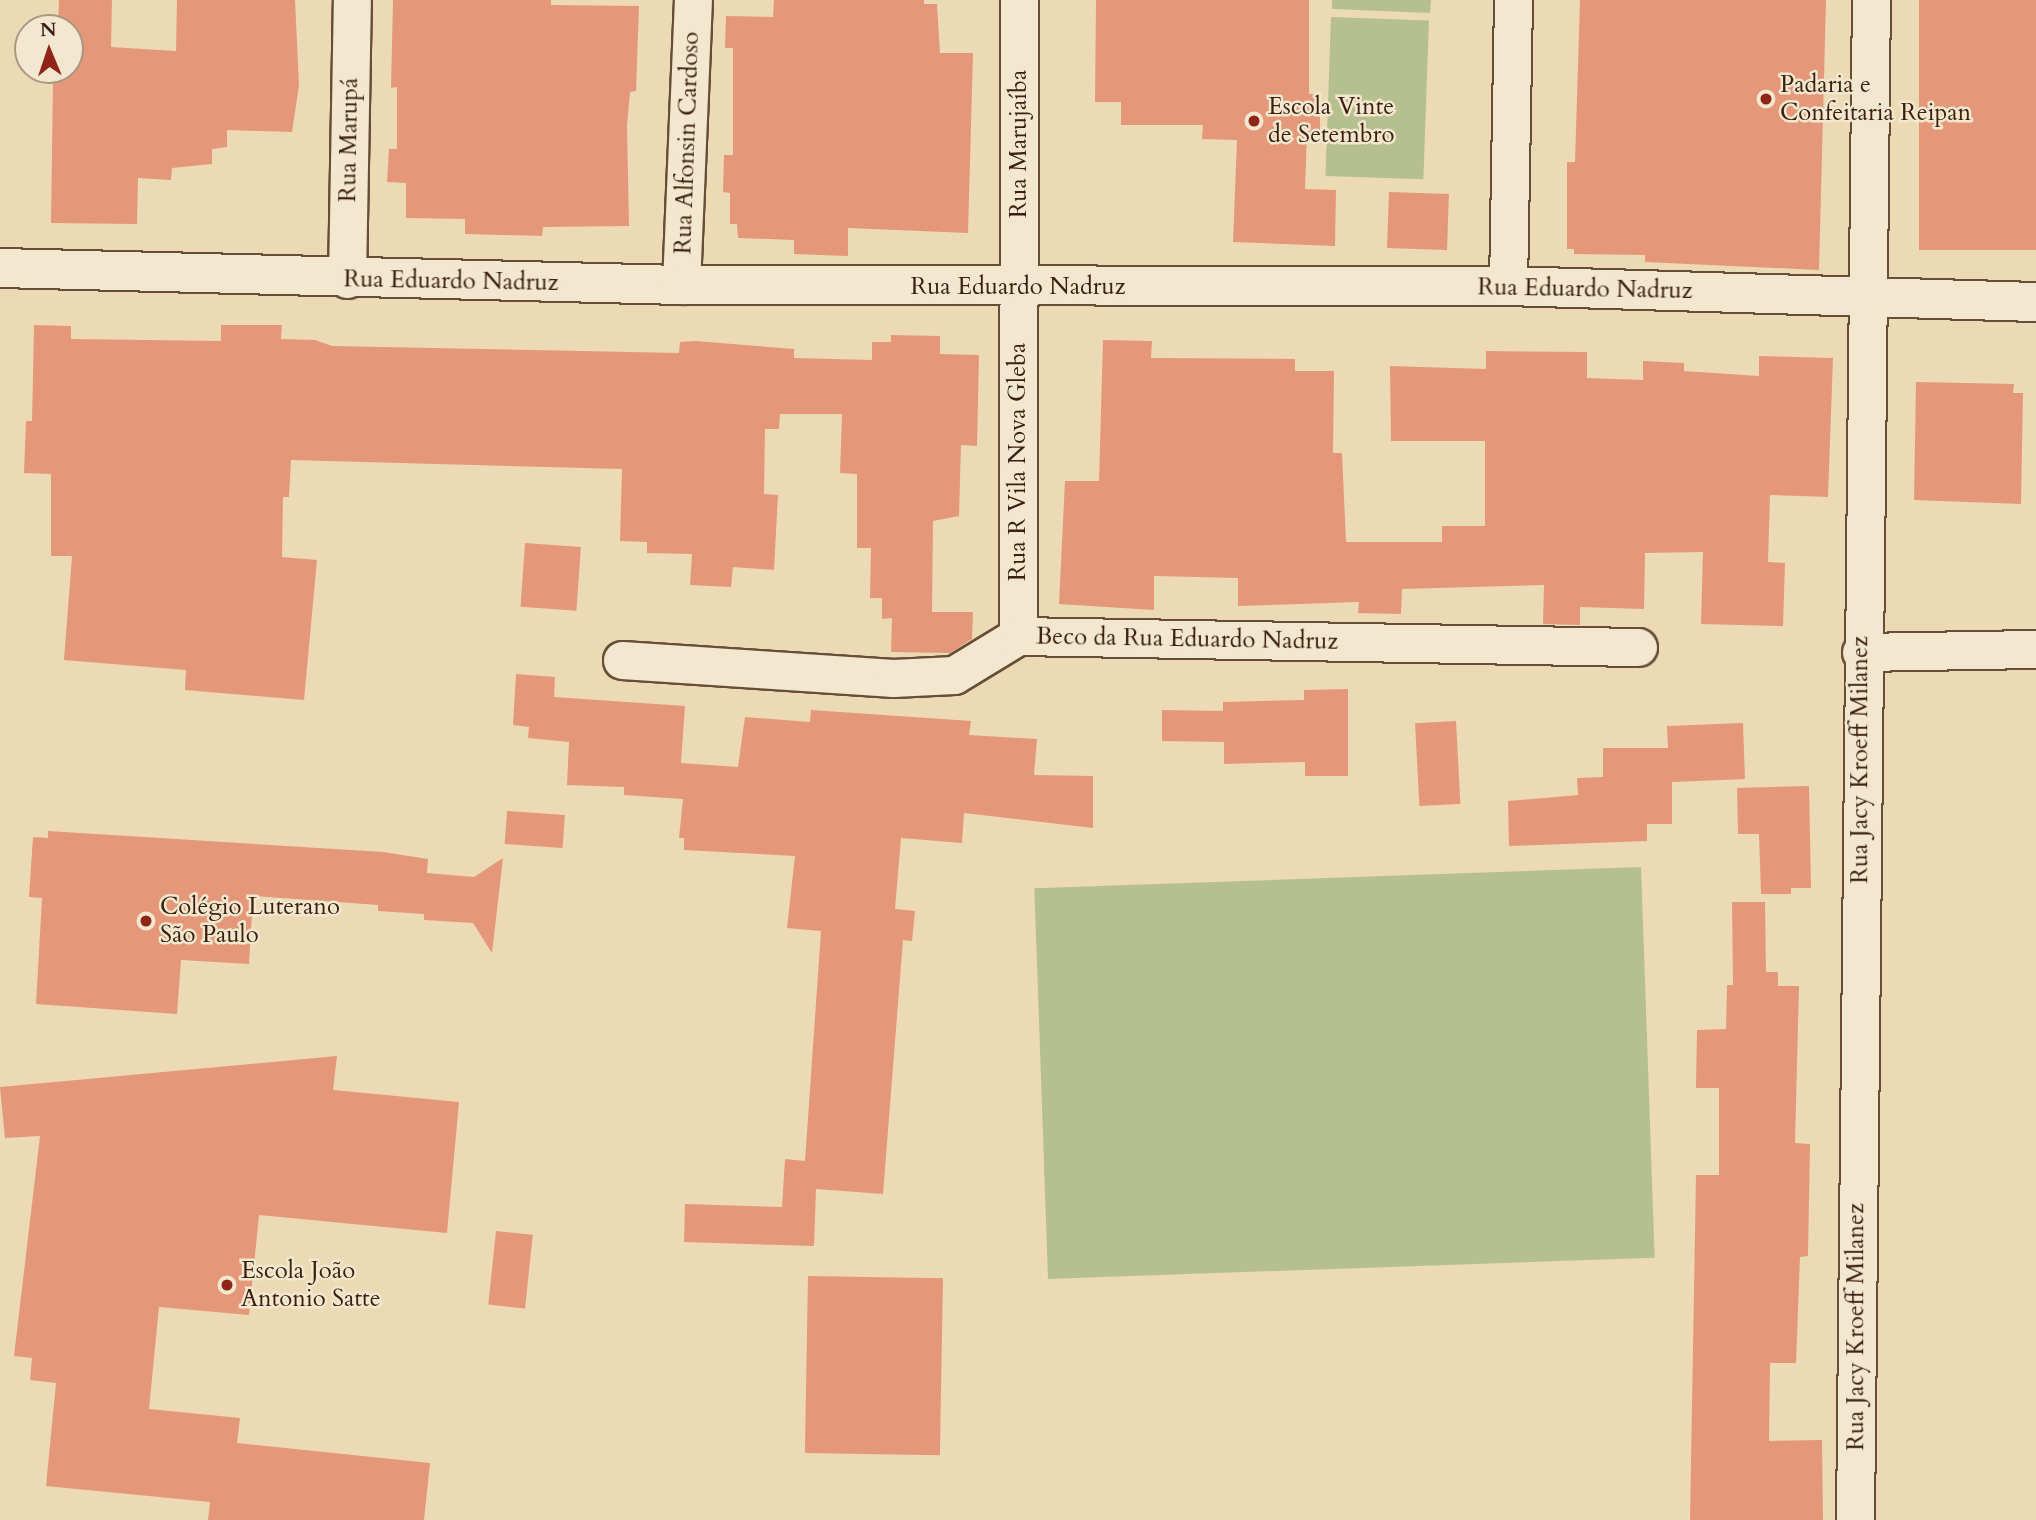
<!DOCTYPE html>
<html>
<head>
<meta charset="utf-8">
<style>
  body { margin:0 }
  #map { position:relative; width:2036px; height:1520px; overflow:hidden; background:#ecdab5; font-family:Cardo,serif }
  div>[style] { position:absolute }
  .green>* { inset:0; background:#b6c08f; transform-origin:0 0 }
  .building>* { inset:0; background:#e49879; transform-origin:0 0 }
  .roads { filter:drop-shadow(2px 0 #664e37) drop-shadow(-2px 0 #664e37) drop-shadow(0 2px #664e37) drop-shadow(0 -2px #664e37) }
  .minor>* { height:37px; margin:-18.5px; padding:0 18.5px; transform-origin:18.5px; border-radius:18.5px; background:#f3e7cf }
  .tertiary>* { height:38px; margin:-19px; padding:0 19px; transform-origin:19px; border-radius:19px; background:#f3e7cf }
  .dots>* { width:19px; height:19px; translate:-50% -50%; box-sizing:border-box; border:4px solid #f3e7cf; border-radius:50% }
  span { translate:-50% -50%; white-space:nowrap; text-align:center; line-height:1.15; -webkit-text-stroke:5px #f3e7cf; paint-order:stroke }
  .poi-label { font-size:24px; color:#3a200d }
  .left { translate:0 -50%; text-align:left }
  .street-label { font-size:24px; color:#3a200d }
  .north { position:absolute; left:14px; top:14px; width:70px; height:70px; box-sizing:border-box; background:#f3e7cf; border:2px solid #a99781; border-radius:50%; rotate:358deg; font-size:19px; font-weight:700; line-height:28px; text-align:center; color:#3a200d }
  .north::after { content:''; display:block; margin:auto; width:24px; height:32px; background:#8f2418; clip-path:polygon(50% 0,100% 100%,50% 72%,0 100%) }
</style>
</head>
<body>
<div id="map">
  <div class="green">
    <i style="clip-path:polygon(1332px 0,1431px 0,1430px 13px,1332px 9px)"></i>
    <i style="left:1331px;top:17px;width:98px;height:159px;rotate:2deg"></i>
    <i style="left:1641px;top:867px;width:391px;height:607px;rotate:88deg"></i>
  </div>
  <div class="building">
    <i style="clip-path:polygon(59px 0,112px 0,111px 47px,176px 51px,177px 0,295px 0,299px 85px,292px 132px,227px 130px,227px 147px,212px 149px,212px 164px,172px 168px,171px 180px,138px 178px,137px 224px,51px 223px,53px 79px,56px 70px,70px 70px,70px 28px,58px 28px)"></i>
    <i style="clip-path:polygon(393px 0,551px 0,551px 5px,639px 6px,636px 91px,630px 92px,627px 125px,629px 226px,543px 227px,542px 236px,465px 234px,465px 219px,406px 218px,406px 183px,387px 182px,389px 149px,397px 149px,397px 87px,391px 88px)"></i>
    <i style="clip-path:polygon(774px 0,924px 0,924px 4px,937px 4px,940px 53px,973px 53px,968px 233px,848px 228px,848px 256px,794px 254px,794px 240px,738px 238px,737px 224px,730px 224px,730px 193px,723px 192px,724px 155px,733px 155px,733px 48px,725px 48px,726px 16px,773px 17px)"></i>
    <i style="clip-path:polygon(1096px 0,1309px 0,1309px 94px,1320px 94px,1320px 133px,1307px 133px,1305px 189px,1336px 190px,1335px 246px,1233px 242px,1237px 140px,1202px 139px,1203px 125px,1121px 125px,1121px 102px,1095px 102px)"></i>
    <i style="clip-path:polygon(1580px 0,1826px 0,1819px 270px,1645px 262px,1645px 255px,1574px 254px,1574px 249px,1567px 249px,1567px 162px,1575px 162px)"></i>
    <i style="left:1919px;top:0;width:117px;height:250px"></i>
    <i style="left:1389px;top:192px;width:60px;height:56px;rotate:2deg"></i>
    <i style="clip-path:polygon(34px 325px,71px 326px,71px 339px,221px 341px,221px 325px,282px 325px,281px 339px,315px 340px,332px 346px,679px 353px,680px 342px,695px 341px,794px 349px,794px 358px,872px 360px,872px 342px,891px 342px,891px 335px,940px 336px,940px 354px,979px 355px,977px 446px,961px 445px,959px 516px,933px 521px,932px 612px,973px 612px,972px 639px,950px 653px,891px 652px,892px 618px,882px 619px,882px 598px,870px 598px,871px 548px,857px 548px,857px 474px,840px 473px,842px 414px,780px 414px,779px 429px,765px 429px,764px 494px,778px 495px,774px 570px,733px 567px,731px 587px,690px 585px,692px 554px,647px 553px,647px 542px,620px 541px,622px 469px,291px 460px,289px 497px,283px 497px,282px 557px,317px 560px,304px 700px,185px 690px,186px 670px,64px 660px,72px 556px,51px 556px,51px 474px,24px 473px,26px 421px,32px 421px)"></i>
    <i style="clip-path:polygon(1103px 340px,1152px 341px,1151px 358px,1295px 359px,1295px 371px,1334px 371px,1333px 453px,1342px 453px,1346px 542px,1442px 542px,1442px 526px,1485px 526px,1485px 441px,1391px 441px,1390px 366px,1486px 369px,1486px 351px,1587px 352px,1587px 378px,1643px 380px,1643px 361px,1684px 363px,1684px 371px,1759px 376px,1759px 356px,1833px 358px,1828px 497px,1770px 495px,1768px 562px,1785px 563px,1783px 626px,1701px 624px,1703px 552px,1645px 553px,1644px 609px,1580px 607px,1580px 625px,1543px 624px,1544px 585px,1402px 589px,1401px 614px,1358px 613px,1359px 602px,1238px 606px,1238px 578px,1154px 576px,1154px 610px,1059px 604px,1065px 481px,1099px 481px)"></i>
    <i style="clip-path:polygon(1916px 382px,2014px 384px,2013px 393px,2023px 393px,2021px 504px,1914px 500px)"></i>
    <i style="left:525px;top:543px;width:56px;height:64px;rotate:4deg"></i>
    <i style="clip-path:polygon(516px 674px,555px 677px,554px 697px,685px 706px,681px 763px,738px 767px,745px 717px,810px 722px,811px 710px,971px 721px,969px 735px,1037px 739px,1034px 775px,1093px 776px,1093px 828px,964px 813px,962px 843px,901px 838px,895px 909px,915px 911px,912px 941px,903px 940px,883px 1194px,816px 1189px,814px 1246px,684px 1242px,685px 1204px,782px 1207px,785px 1159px,805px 1161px,821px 931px,787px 928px,795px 856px,684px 850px,684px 838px,679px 838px,683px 799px,624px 795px,624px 787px,567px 785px,569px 742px,528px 738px,529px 727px,513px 725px)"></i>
    <i style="clip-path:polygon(1348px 689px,1348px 776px,1305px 776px,1305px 762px,1224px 764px,1224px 742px,1162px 741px,1162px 710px,1223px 711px,1223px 702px,1304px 700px,1304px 690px)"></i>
    <i style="left:1456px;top:721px;width:83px;height:41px;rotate:87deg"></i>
    <i style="clip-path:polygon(1743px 723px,1745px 779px,1672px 782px,1672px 824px,1647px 824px,1647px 841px,1509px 846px,1508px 801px,1578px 795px,1577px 778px,1603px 777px,1603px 748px,1668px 748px,1667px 726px)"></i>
    <i style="clip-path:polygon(1809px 786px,1811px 888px,1791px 888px,1791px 894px,1761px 894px,1759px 834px,1738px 834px,1737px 788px)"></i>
    <i style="left:507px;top:811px;width:58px;height:33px;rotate:4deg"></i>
    <i style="clip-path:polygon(48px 831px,383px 852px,428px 859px,427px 873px,474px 877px,503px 858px,492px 953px,473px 923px,424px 920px,424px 914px,378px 911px,378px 905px,253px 896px,249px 964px,181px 960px,177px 1014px,36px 1004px,42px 898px,29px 897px,33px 837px,48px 838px)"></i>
    <i style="clip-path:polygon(1732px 902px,1765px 902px,1766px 972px,1778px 972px,1778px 986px,1799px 986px,1795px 1143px,1810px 1144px,1808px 1256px,1800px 1257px,1796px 1363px,1770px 1363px,1769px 1441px,1822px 1440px,1823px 1520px,1690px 1520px,1696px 1175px,1719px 1175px,1719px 1088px,1696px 1088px,1697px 1030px,1726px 1029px,1727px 985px,1733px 985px)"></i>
    <i style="clip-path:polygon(337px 1056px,333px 1090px,459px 1102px,447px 1233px,259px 1215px,249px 1315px,159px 1307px,149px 1409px,240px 1418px,237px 1443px,430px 1463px,424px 1520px,208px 1520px,210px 1502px,46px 1486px,56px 1383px,30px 1380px,32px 1358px,14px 1356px,40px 1136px,5px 1138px,0 1087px)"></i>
    <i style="left:496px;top:1231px;width:37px;height:74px;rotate:6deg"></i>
    <i style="left:808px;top:1276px;width:135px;height:177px;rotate:1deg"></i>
  </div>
  <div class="roads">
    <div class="minor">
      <i style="left:347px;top:279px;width:279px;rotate:-89deg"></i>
      <i style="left:681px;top:285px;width:285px;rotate:-87.6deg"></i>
      <i style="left:1508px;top:286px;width:286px;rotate:-89deg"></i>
      <i style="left:1018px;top:636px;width:636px;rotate:-89.91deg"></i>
      <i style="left:1861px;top:652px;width:175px;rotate:-1deg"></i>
      <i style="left:622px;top:660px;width:272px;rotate:3.8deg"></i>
      <i style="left:893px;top:678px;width:61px;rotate:-2.8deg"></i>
      <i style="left:954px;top:675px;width:75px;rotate:-31.4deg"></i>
      <i style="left:1018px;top:636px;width:620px;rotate:1.02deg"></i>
      <i style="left:1855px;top:1520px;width:1520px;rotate:-89.4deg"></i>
    </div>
    <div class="tertiary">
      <i style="left:0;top:268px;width:681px;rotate:1.43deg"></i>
      <i style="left:681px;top:285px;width:827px;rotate:0.07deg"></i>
      <i style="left:1508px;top:286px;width:528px;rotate:1.74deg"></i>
    </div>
  </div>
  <div class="dots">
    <i style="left:1766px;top:99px;background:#8f2418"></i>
    <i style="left:1254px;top:121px;background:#8f2418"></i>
    <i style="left:146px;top:921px;background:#8f2418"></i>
    <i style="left:227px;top:1285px;background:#8f2418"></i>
  </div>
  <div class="poi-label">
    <span class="left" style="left:1780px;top:99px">Padaria e<br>Confeitaria Reipan</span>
    <span class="left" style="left:1268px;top:121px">Escola Vinte<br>de Setembro</span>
    <span class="left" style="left:160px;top:921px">Colégio Luterano<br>São Paulo</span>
    <span class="left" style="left:241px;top:1285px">Escola João<br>Antonio Satte</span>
  </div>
  <div class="street-label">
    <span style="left:349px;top:140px;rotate:-89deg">Rua Marupá</span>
    <span style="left:687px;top:143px;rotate:-88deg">Rua Alfonsin Cardoso</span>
    <span style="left:1019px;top:144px;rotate:-90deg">Rua Marujaíba</span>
    <span style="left:451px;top:281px;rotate:1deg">Rua Eduardo Nadruz</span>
    <span style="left:1018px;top:287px">Rua Eduardo Nadruz</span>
    <span style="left:1585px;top:289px;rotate:1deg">Rua Eduardo Nadruz</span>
    <span style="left:1018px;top:462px;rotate:-90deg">Rua R Vila Nova Gleba</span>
    <span style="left:1187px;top:639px;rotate:1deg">Beco da Rua Eduardo Nadruz</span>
    <span style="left:1860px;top:760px;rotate:-90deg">Rua Jacy Kroeff Milanez</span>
    <span style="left:1856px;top:1327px;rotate:-90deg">Rua Jacy Kroeff Milanez</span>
  </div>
  <div class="north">N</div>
</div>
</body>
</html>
